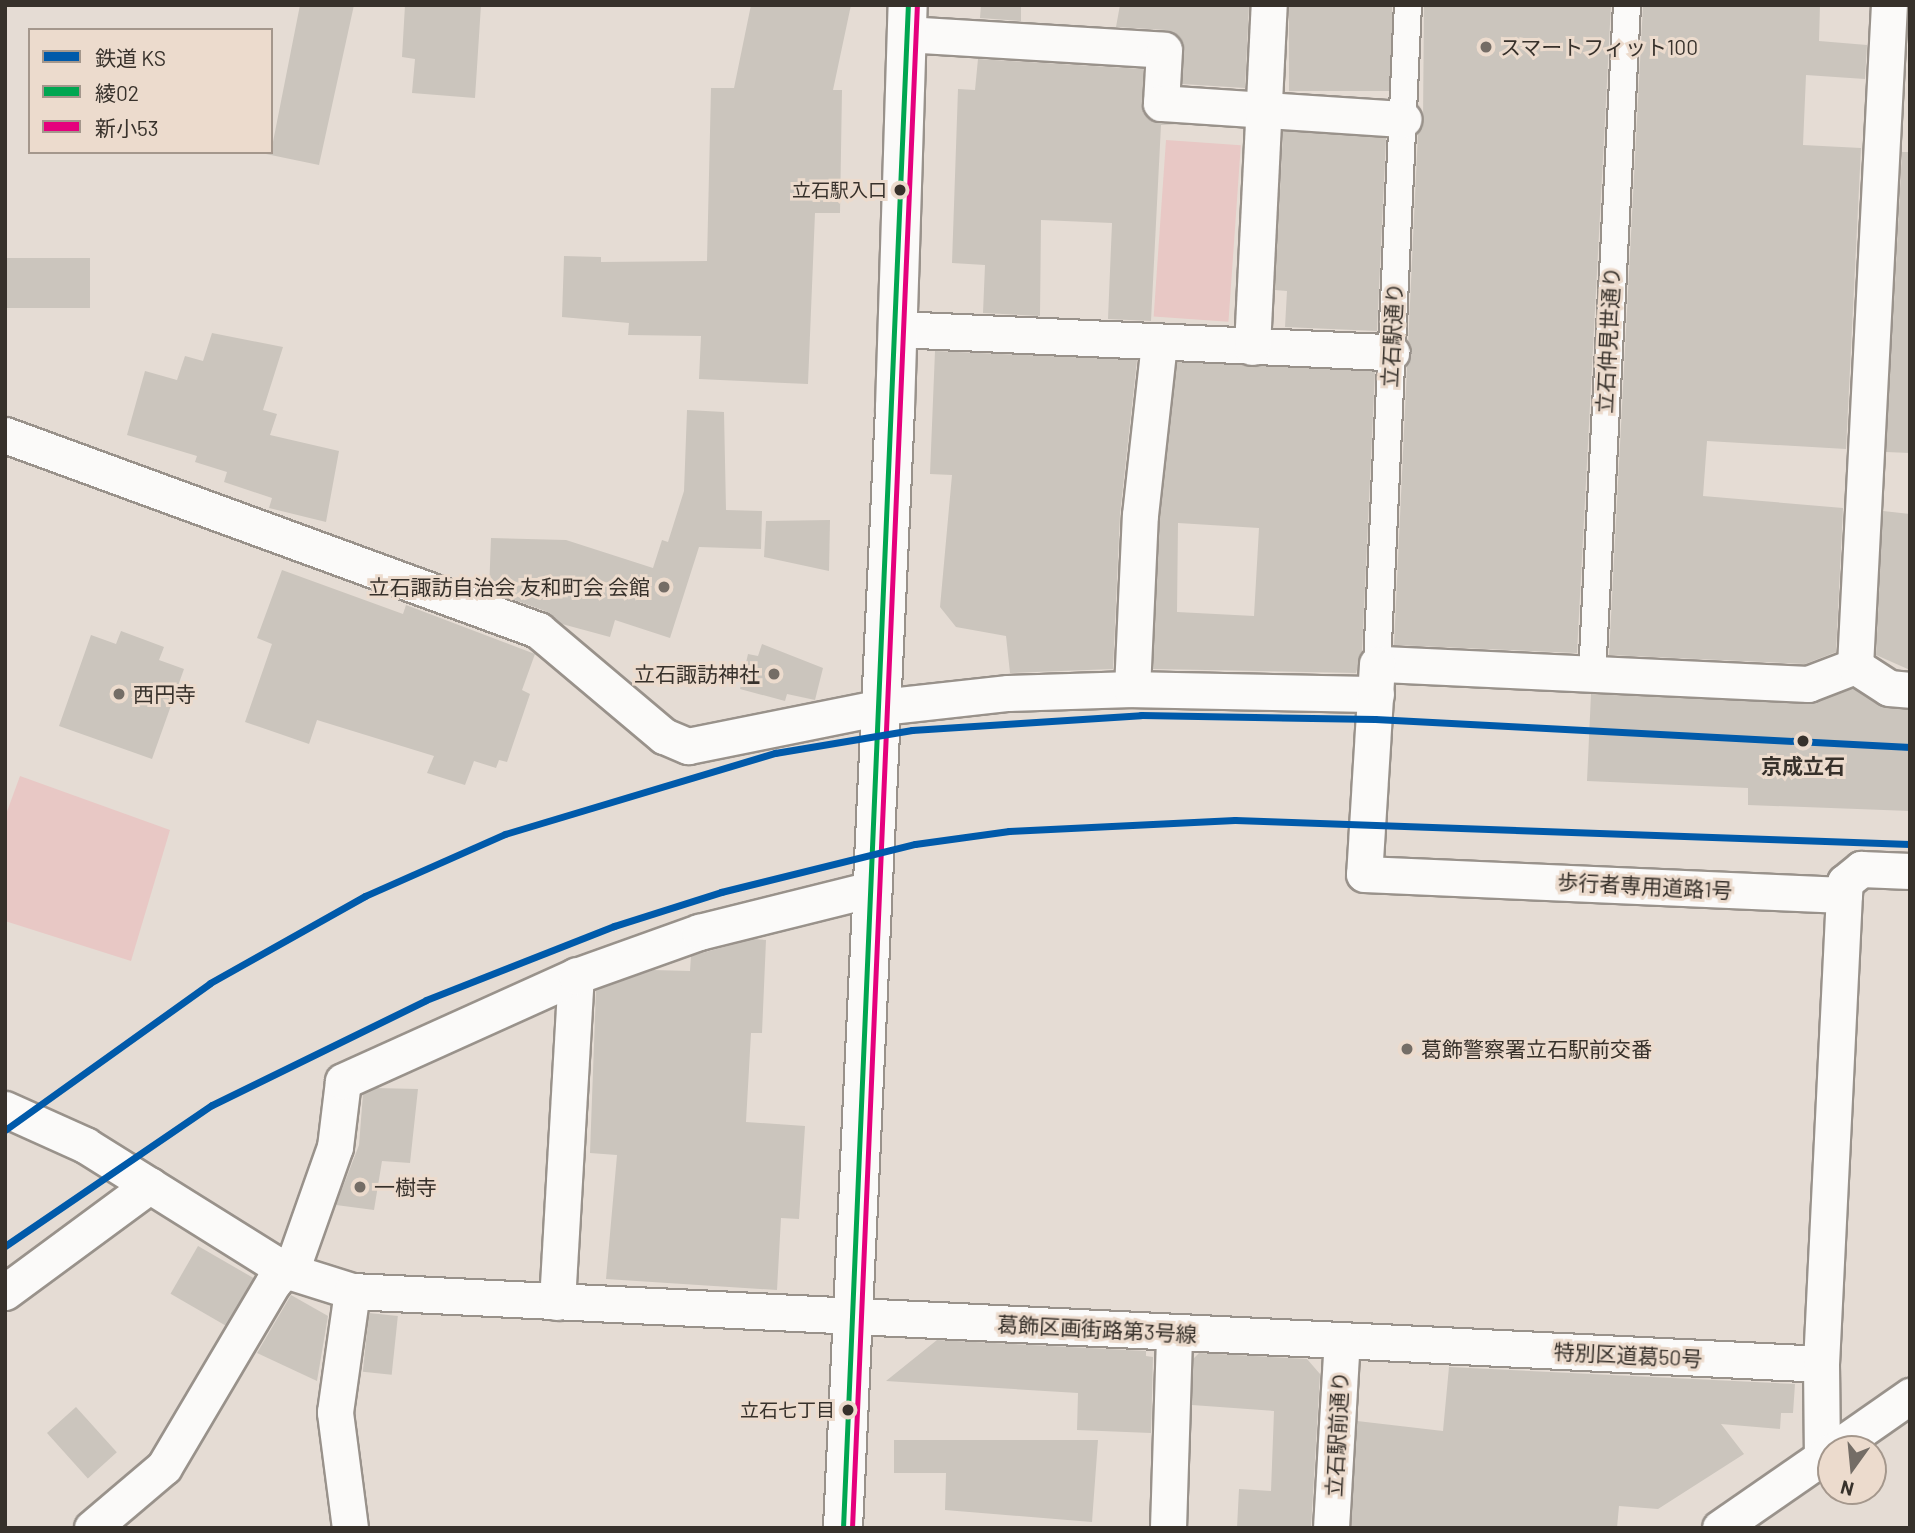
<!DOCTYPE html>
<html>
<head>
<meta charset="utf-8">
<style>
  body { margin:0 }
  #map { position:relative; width:1915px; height:1533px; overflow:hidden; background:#e5dcd4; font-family:Barlow,"Noto Sans JP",sans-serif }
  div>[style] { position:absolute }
  .green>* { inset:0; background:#e8c8c5; transform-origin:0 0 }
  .building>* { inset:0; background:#cbc5bd; transform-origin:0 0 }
  .roads { filter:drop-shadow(2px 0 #99928b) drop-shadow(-2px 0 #99928b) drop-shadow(0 2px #99928b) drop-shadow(0 -2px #99928b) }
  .pedestrian>* { height:26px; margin:-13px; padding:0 13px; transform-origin:13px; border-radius:13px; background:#fbfaf9 }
  .minor>* { height:35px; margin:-17.5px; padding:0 17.5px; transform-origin:17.5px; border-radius:17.5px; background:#fbfaf9 }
  .tertiary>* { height:38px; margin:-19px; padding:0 19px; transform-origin:19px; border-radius:19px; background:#fbfaf9 }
  .bus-1>* { height:5px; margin:-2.5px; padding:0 2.5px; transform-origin:2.5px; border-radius:2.5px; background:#00a651 }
  .bus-2>* { height:5px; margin:-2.5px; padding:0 2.5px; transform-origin:2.5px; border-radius:2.5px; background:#e5007d }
  .rail-1>* { height:7px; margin:-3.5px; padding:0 3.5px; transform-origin:3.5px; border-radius:3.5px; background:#005aaa }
  .dots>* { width:19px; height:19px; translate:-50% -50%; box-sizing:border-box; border:4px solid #ecdbcd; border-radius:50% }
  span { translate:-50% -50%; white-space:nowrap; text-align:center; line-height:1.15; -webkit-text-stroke:6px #ecdbcd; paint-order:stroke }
  .bus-label { font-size:19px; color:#37312b }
  .right { translate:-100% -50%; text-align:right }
  .poi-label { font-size:21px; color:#37312b }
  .left { translate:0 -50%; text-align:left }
  .street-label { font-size:21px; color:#37312b }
  .stop-label { font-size:21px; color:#37312b; font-weight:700 }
  .frame { position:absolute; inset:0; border:7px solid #37312b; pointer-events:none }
  .legend { position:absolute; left:28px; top:28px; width:245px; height:126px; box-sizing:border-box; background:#ecdbcd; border:2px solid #a4978c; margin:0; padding:9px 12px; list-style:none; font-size:21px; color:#37312b }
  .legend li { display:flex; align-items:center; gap:14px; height:35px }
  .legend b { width:35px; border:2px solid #a4978c }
  .north { position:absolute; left:1817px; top:1435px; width:70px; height:70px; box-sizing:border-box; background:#ecdbcd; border:2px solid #a4978c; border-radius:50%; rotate:195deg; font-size:19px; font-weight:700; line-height:28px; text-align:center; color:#37312b }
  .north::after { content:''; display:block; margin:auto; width:24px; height:32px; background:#746d66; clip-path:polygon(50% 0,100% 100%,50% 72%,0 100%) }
</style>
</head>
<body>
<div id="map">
  <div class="green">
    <i style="left:1166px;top:140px;width:75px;height:177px;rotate:4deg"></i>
    <i style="clip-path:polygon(20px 776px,170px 830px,131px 961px,5px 921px,5px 817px)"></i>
  </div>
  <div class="building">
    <i style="clip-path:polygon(300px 5px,354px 5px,319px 165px,266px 154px,271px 152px)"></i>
    <i style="clip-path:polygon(405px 5px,481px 5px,475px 98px,412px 93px,415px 59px,402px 57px)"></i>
    <i style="clip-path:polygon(751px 5px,851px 5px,833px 90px,842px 90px,840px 213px,815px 213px,808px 384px,699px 379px,701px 336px,628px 335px,629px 323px,562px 317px,564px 256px,601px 257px,601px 262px,707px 261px,711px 88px,734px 88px)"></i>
    <i style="clip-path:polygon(981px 5px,1021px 5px,1021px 21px,980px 18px)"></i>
    <i style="clip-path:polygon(1120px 5px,1249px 5px,1245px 88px,1182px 84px,1182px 40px,1166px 30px,1116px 27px)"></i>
    <i style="left:1289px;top:5px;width:103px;height:86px"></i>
    <i style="clip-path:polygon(1424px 5px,1611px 5px,1577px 653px,1394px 645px,1418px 132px,1423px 120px)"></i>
    <i style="clip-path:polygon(1643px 5px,1820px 5px,1819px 41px,1867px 45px,1865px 79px,1806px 75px,1803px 145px,1861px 148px,1846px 449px,1707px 441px,1703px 496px,1843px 508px,1836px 652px,1805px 664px,1609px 655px)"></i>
    <i style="clip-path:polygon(978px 59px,1143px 69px,1143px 113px,1159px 123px,1180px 124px,1161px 125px,1151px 321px,1108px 319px,1112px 223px,1041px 220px,1040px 316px,983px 313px,985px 265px,952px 263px,958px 89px,975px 90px)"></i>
    <i style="clip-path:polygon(1283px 131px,1386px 138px,1377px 331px,1285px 327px,1287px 291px,1275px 290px)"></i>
    <i style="clip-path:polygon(1902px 152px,1910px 152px,1910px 453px,1886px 452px)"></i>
    <i style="left:5px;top:258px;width:85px;height:50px"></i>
    <i style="clip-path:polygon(212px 333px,283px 347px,263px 410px,277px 414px,270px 435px,339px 451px,326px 522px,269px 508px,272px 498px,224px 482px,227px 472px,195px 462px,197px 456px,127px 435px,145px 371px,177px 380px,185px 356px,203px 361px)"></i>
    <i style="clip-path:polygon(935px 351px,1137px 360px,1120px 514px,1113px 669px,1010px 673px,1006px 636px,956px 627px,940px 607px,952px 475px,930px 474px)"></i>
    <i style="clip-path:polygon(evenodd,1177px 362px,1375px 371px,1362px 651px,1356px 673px,1153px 669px,1160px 517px,1177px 362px,1178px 523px,1259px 528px,1254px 616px,1177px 612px,1178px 523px)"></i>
    <i style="clip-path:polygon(687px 410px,724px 412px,726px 510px,762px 511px,761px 549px,699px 547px,670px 638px,615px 620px,610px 637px,562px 624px,545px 611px,489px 591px,491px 538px,566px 540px,653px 568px,662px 540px,668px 542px,684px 491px)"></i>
    <i style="clip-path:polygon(1883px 511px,1910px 514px,1910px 670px,1876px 655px)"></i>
    <i style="clip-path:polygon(830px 520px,829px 571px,764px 557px,766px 521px)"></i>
    <i style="clip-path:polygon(282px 570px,403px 614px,406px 605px,535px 654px,522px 690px,530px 694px,507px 762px,499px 760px,496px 768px,474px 761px,465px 785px,427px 773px,434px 756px,317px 720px,309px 744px,245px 722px,272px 644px,257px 638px)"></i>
    <i style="clip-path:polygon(121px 631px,164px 647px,159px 660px,184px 669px,152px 759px,59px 726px,91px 635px,116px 644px)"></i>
    <i style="clip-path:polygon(762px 644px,823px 668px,815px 700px,787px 694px,785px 701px,740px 689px,748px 654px,758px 656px)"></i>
    <i style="clip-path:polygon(1853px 688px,1879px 705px,1910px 710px,1910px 811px,1748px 805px,1748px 788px,1587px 781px,1591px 694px,1807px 704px)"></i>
    <i style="clip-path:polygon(753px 939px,766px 940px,762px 1033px,751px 1033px,746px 1122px,805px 1126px,799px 1219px,781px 1218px,777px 1290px,606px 1279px,617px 1155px,590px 1153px,596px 990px,653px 970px,690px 971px,691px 956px)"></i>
    <i style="clip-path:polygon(375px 1088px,418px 1089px,410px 1163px,382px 1161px,374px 1210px,336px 1205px,359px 1145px,363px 1094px)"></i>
    <i style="left:198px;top:1246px;width:64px;height:55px;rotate:30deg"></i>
    <i style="clip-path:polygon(291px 1295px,328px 1316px,317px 1381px,257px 1353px)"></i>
    <i style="left:369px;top:1313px;width:29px;height:59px;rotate:6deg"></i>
    <i style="clip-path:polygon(937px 1340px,1146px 1351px,1146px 1356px,1153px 1357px,1151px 1433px,1077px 1430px,1078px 1393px,886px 1381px)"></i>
    <i style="clip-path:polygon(1199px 1353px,1307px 1359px,1320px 1374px,1311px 1528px,1237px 1528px,1239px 1489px,1271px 1491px,1274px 1411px,1192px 1405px,1193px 1359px)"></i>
    <i style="clip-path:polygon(1449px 1367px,1795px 1384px,1793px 1413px,1781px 1413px,1780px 1429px,1721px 1424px,1744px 1454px,1658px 1509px,1619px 1506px,1617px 1528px,1351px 1528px,1357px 1421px,1443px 1431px)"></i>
    <i style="left:76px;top:1407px;width:61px;height:39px;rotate:48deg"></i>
    <i style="clip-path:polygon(894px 1440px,1098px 1440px,1092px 1522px,945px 1510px,946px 1473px,894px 1473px)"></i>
  </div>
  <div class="roads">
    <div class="pedestrian">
      <i style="left:1377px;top:664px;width:660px;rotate:-87.31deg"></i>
      <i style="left:1592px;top:675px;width:671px;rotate:-87.01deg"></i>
    </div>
    <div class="minor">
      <i style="left:906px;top:34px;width:258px;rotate:3.5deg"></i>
      <i style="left:1164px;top:50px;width:53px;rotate:93.2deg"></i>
      <i style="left:1161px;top:103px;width:243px;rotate:3.8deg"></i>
      <i style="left:897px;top:329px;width:495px;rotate:2.7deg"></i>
      <i style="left:1252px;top:347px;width:342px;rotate:-87.2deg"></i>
      <i style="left:5px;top:435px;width:568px;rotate:20.1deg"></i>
      <i style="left:538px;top:630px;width:165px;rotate:40.1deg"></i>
      <i style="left:664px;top:736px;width:26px;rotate:23deg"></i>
      <i style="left:688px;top:746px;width:197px;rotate:-11.4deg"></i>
      <i style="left:881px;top:707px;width:128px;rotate:-6.3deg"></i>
      <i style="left:1008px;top:693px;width:124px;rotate:-1.8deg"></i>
      <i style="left:1132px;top:689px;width:244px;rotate:1.2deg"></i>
      <i style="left:1855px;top:666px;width:50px;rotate:159deg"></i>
      <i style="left:1808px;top:684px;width:431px;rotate:-177.3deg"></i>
      <i style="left:1377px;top:664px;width:210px;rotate:93.5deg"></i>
      <i style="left:1364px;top:874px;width:480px;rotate:2.5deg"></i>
      <i style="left:1844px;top:895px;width:13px;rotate:-86deg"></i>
      <i style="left:1845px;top:882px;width:21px;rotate:-39deg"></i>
      <i style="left:1861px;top:869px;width:49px;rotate:2.3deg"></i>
      <i style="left:1855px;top:666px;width:662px;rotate:-87.06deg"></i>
      <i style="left:1855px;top:666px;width:40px;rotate:32.9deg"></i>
      <i style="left:1889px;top:688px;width:21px;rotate:5deg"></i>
      <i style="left:1132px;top:689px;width:174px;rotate:-87.4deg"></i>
      <i style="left:1140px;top:515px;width:173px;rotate:-83.7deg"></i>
      <i style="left:5px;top:1109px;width:88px;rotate:24.2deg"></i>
      <i style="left:85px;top:1145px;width:236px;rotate:32deg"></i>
      <i style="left:285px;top:1270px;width:70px;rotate:17.4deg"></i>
      <i style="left:352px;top:1291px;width:1471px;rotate:2.84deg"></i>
      <i style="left:1821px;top:1364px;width:93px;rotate:89.4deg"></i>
      <i style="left:5px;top:1292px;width:180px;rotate:-36.4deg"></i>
      <i style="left:557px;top:1302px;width:327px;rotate:-86.7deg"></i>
      <i style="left:1821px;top:1364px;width:470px;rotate:-87.2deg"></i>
      <i style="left:1834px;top:1449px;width:93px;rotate:-34.9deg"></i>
      <i style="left:92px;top:1528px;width:94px;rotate:-40.3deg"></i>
      <i style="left:164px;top:1467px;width:214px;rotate:-59.4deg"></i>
      <i style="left:273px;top:1283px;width:35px;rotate:-49deg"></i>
      <i style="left:296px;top:1257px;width:117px;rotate:-70.5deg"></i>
      <i style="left:335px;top:1147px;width:66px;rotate:-83.1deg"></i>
      <i style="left:343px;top:1081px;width:256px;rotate:-24.3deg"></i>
      <i style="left:576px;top:976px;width:131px;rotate:-19.7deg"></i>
      <i style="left:699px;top:932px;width:178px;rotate:-14deg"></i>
      <i style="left:350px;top:1528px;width:117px;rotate:-97.4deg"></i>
      <i style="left:335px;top:1412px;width:122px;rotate:-82deg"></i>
      <i style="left:1168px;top:1528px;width:195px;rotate:-88.2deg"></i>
      <i style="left:1331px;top:1528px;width:188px;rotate:-86.7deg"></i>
      <i style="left:1720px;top:1528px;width:135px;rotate:-34.7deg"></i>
    </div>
    <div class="tertiary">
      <i style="left:843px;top:1528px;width:1121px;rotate:-87.34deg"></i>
      <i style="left:895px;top:408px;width:403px;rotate:-88.2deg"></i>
    </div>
  </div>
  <div class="bus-1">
    <i style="left:843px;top:1528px;width:1524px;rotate:-87.56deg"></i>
  </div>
  <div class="bus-2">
    <i style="left:852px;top:1528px;width:1524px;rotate:-87.56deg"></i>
  </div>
  <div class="rail-1">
    <i style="left:5px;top:1130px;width:252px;rotate:-35.6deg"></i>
    <i style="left:210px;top:983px;width:178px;rotate:-29.3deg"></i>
    <i style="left:365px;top:896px;width:153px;rotate:-23.9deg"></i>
    <i style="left:505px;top:834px;width:282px;rotate:-16.7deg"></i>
    <i style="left:775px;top:753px;width:139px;rotate:-9.5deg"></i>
    <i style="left:912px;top:730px;width:229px;rotate:-3.7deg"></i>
    <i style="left:1141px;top:715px;width:234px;rotate:1deg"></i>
    <i style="left:1375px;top:719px;width:536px;rotate:3deg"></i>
    <i style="left:5px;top:1246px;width:250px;rotate:-34.3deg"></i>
    <i style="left:212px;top:1105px;width:238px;rotate:-26.1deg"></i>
    <i style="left:426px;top:1000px;width:202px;rotate:-21.5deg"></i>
    <i style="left:614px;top:926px;width:112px;rotate:-17.6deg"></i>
    <i style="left:721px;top:892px;width:200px;rotate:-13.9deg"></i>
    <i style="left:915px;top:844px;width:95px;rotate:-7.9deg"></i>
    <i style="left:1009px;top:831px;width:226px;rotate:-2.8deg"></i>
    <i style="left:1235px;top:820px;width:675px;rotate:2.04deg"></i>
  </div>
  <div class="dots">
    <i style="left:1486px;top:47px;background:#746d66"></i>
    <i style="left:900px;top:190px;background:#37312b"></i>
    <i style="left:664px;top:587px;background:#746d66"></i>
    <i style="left:774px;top:674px;background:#746d66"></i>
    <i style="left:119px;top:694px;background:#746d66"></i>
    <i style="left:1803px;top:741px;background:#37312b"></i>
    <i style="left:1407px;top:1049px;background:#746d66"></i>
    <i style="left:360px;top:1187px;background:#746d66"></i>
    <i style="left:848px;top:1410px;background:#37312b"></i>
  </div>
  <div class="bus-label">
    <span class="right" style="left:887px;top:190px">立石駅入口</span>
    <span class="right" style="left:835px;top:1410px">立石七丁目</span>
  </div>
  <div class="poi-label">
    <span class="left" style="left:1500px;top:47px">スマートフィット100</span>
    <span class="right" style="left:650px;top:587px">立石諏訪自治会 友和町会 会館</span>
    <span class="right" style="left:760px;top:674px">立石諏訪神社</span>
    <span class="left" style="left:133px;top:694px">西円寺</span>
    <span class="left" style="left:1421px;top:1049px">葛飾警察署立石駅前交番</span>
    <span class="left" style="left:374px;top:1187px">一樹寺</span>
  </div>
  <div class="street-label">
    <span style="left:1392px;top:335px;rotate:-87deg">立石駅通り</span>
    <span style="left:1608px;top:340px;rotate:-87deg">立石仲見世通り</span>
    <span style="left:1645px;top:886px;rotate:3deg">歩行者専用道路1号</span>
    <span style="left:1097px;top:1329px;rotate:3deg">葛飾区画街路第3号線</span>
    <span style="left:1628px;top:1355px;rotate:3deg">特別区道葛50号</span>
    <span style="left:1337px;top:1434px;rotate:-87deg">立石駅前通り</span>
  </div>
  <div class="stop-label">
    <span style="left:1803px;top:766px">京成立石</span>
  </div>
  <div class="frame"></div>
  <ul class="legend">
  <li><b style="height:9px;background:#005aaa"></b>鉄道 KS</li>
  <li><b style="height:9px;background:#00a651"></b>綾02</li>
  <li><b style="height:9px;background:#e5007d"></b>新小53</li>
  </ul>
  <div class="north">N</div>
</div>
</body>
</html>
